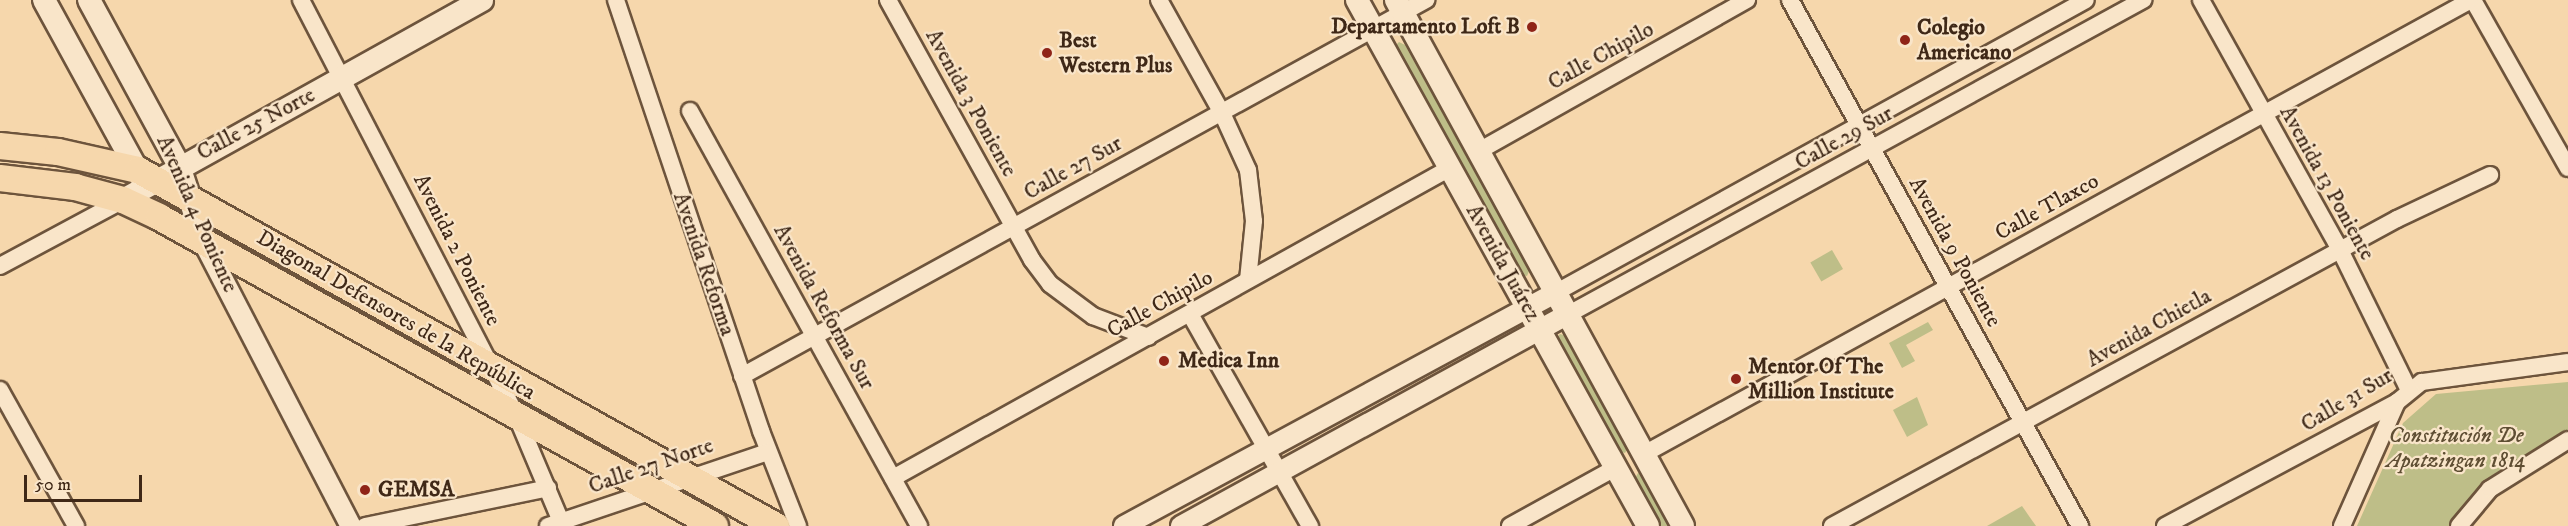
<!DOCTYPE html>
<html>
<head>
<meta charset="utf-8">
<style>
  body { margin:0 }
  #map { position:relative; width:2568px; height:526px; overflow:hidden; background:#f6d7ac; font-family:"IM FELL DW Pica",serif }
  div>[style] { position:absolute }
  .green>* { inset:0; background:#bebe88; transform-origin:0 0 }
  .roads { filter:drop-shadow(2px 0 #6d543c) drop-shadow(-2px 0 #6d543c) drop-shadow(0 2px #6d543c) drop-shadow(0 -2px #6d543c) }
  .minor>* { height:16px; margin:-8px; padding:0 8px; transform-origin:8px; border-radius:8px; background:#f9e5c9 }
  .tertiary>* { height:20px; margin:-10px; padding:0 10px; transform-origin:10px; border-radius:10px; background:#f9e5c9 }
  .secondary>* { height:22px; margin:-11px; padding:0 11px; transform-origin:11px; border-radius:11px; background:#f9e5c9 }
  .primary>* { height:26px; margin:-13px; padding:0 13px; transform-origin:13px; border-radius:13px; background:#f6d7ac }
  .dots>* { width:16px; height:16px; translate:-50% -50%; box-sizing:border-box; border:3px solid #f9e5c9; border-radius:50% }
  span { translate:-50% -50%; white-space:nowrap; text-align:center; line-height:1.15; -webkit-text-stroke:4.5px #f9e5c9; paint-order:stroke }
  .poi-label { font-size:22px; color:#3f2817; font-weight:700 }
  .right { translate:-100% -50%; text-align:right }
  .left { translate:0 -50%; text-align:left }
  .street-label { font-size:22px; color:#3f2817 }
  .park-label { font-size:22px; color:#5f4e33; font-style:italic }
  .scale { position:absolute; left:24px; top:475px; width:118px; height:27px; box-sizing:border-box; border:3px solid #3f2817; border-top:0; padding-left:8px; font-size:18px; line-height:21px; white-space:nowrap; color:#3f2817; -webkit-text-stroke:4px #f9e5c9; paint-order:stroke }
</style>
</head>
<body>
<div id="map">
  <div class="green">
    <i style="clip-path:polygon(1399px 42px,1405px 45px,1530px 269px,1527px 276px,1521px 275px,1394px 47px)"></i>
    <i style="left:1832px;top:250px;width:22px;height:25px;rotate:60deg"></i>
    <i style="clip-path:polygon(1928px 322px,1933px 330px,1906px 345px,1915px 361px,1902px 368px,1889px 343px)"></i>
    <i style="clip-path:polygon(1560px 334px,1567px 336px,1628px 448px,1625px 453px,1618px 451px,1556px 339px)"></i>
    <i style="clip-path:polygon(2568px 382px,2568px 438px,2476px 498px,2460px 526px,2357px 526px,2403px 423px,2436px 394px)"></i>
    <i style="clip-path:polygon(1917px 397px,1928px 425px,1907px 437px,1893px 410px)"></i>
    <i style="clip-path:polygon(1638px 473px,1642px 473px,1673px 526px,1660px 526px,1634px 480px)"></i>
    <i style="clip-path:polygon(2022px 506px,2036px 526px,1987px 526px)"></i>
  </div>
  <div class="roads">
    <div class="minor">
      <i style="left:301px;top:0;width:467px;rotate:62.6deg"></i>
      <i style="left:516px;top:415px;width:121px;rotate:67.1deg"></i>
      <i style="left:616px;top:0;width:455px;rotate:71.4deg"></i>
      <i style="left:761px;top:431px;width:102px;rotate:68.7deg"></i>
      <i style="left:888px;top:0;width:297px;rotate:61deg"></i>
      <i style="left:1032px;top:260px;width:30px;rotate:53deg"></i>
      <i style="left:1050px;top:284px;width:54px;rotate:36.7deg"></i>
      <i style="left:1093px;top:316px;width:59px;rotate:20.9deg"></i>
      <i style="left:1159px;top:0;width:129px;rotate:60.9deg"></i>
      <i style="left:1222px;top:113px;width:63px;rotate:65.5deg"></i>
      <i style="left:1248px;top:170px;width:51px;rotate:83.3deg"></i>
      <i style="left:1254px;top:221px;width:59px;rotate:95.8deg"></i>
      <i style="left:1790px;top:0;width:601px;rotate:61.13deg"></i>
      <i style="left:2201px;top:0;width:286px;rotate:60.9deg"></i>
      <i style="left:2340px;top:250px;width:156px;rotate:63.8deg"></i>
      <i style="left:2473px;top:0;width:193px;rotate:60.5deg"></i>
      <i style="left:690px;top:111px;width:474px;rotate:61.1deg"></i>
      <i style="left:1477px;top:152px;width:310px;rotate:-29.4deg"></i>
      <i style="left:0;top:266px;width:140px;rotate:-28.2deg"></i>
      <i style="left:1555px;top:293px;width:606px;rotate:-28.89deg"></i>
      <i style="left:1190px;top:314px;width:244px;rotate:60.5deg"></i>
      <i style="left:1567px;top:315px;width:657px;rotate:-28.67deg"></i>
      <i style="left:742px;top:376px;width:781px;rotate:-28.8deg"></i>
      <i style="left:0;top:390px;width:156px;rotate:60.8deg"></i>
      <i style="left:1644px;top:454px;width:943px;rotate:-28.77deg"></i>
      <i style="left:893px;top:478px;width:637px;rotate:-29.1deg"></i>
      <i style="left:365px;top:526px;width:187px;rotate:-11.7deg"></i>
      <i style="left:548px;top:526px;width:232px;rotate:-18.6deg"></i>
      <i style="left:1510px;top:526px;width:120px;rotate:-28.9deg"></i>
      <i style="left:1832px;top:526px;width:643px;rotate:-28.52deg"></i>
      <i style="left:2397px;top:219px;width:103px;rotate:-25.3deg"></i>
      <i style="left:2165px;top:526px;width:263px;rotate:-28.1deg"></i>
      <i style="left:2397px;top:402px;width:32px;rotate:-39deg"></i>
      <i style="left:2422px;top:382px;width:147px;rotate:-7.8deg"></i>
      <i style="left:2342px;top:526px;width:136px;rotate:-66.1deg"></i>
      <i style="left:2459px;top:526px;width:48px;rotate:-50deg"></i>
      <i style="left:2490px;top:489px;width:92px;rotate:-32.1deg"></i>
    </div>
    <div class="tertiary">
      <i style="left:203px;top:241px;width:321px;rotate:62.6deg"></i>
      <i style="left:1124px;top:526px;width:490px;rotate:-28.4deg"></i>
      <i style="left:1181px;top:526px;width:440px;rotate:-28.7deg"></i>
    </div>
    <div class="secondary">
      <i style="left:44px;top:0;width:209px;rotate:61.3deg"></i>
      <i style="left:89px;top:0;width:189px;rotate:61.5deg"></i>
      <i style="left:179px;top:166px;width:77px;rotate:71.8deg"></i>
      <i style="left:1357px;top:0;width:601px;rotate:61.05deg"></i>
      <i style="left:1396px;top:0;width:599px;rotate:61.38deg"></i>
      <i style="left:123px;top:200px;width:411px;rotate:-29.1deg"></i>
    </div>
    <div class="primary">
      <i style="left:0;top:146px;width:58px;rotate:5.9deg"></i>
      <i style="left:58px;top:152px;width:82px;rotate:12.7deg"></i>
      <i style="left:138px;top:170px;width:731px;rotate:29.16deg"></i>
      <i style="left:0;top:178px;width:76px;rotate:6.8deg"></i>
      <i style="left:75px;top:187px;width:50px;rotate:15.2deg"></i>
      <i style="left:123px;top:200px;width:40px;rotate:25deg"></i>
      <i style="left:159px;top:217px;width:636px;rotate:29.06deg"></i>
    </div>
  </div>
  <div class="dots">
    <i style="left:1532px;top:27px;background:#8f2418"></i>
    <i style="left:1905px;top:40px;background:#8f2418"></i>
    <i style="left:1047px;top:53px;background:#8f2418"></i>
    <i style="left:1164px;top:361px;background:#8f2418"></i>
    <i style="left:1736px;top:379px;background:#8f2418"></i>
    <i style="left:365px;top:490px;background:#8f2418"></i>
  </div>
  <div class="poi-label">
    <span class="right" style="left:1520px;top:27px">Departamento Loft B</span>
    <span class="left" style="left:1917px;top:40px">Colegio<br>Americano</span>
    <span class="left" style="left:1059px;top:53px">Best<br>Western Plus</span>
    <span class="left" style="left:1178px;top:361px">Medica Inn</span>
    <span class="left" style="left:1748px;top:379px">Mentor Of The<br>Million Institute</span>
    <span class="left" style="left:378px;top:490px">GEMSA</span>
  </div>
  <div class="street-label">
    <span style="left:1601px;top:56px;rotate:-29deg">Calle Chipilo</span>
    <span style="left:971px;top:103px;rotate:61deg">Avenida 3 Poniente</span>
    <span style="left:256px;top:124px;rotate:-28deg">Calle 25 Norte</span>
    <span style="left:1844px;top:138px;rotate:-29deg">Calle 29 Sur</span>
    <span style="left:1073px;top:168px;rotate:-29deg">Calle 27 Sur</span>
    <span style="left:2327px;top:183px;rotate:61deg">Avenida 13 Poniente</span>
    <span style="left:2047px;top:207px;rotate:-29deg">Calle Tlaxco</span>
    <span style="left:197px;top:214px;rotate:66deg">Avenida 4 Poniente</span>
    <span style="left:457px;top:250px;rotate:63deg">Avenida 2 Poniente</span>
    <span style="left:1955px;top:252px;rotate:61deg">Avenida 9 Poniente</span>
    <span style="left:1503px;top:263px;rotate:61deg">Avenida Juárez</span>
    <span style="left:704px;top:264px;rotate:71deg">Avenida Reforma</span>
    <span style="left:1160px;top:304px;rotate:-29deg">Calle Chipilo</span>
    <span style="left:824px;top:307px;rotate:61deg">Avenida Reforma Sur</span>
    <span style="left:396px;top:315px;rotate:30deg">Diagonal Defensores de la República</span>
    <span style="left:2149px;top:328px;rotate:-29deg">Avenida Chietla</span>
    <span style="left:2347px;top:400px;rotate:-31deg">Calle 31 Sur</span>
    <span style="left:651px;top:466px;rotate:-19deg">Calle 27 Norte</span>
  </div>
  <div class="park-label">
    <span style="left:2456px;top:448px">Constitución De<br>Apatzingan 1814</span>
  </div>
  <div class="scale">50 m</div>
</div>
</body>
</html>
